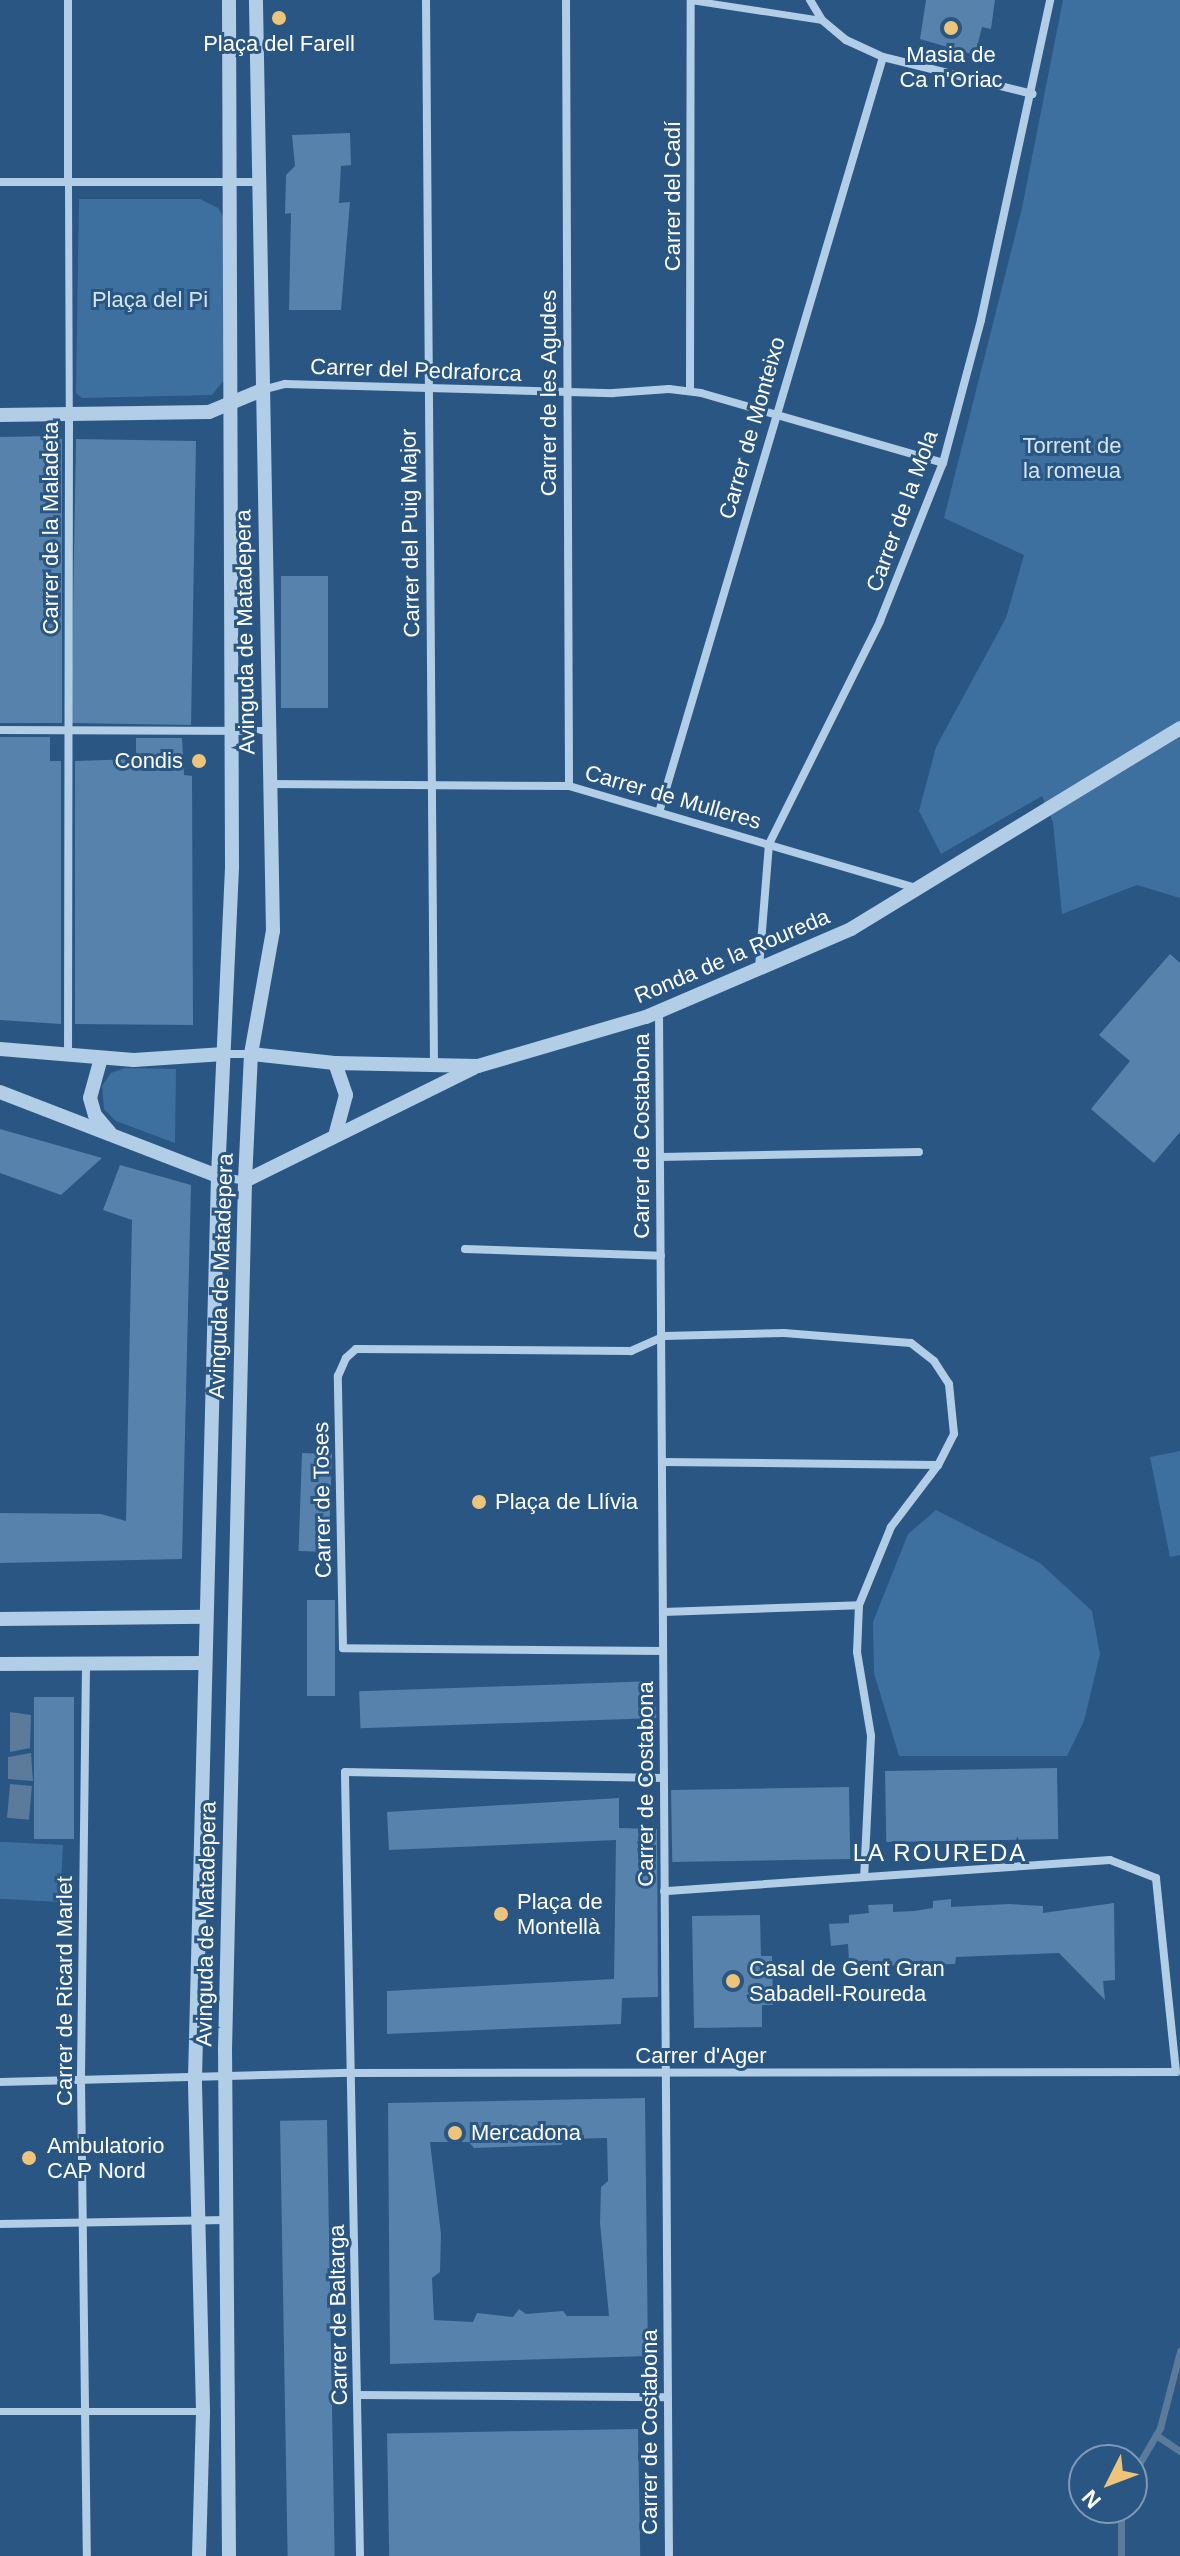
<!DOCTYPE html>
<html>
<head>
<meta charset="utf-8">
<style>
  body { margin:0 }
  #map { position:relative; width:1180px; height:2556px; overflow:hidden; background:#295683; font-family:Arial,sans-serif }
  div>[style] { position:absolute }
  .green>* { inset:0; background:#3e709f; transform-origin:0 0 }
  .water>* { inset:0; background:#5c7b9a; transform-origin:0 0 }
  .stream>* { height:7px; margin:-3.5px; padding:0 3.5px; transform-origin:3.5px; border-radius:3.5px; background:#5c7b9a }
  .building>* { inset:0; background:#5682ac; transform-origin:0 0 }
  .pedestrian>* { height:7px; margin:-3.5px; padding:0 3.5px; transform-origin:3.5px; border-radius:3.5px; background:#b2cde6 }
  .minor>* { height:8px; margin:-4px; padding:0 4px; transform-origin:4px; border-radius:4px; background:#b2cde6 }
  .tertiary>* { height:14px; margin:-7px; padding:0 7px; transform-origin:7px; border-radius:7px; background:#b2cde6 }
  .dots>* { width:22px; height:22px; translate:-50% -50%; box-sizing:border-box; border:4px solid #295683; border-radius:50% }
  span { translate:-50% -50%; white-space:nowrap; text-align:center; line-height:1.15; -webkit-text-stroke:6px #295683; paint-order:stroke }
  .poi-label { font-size:22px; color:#fff }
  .right { translate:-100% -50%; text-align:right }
  .left { translate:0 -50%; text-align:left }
  .street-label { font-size:22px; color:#fff }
  .park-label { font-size:22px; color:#d5e6f5 }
  .neighbourhood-label { font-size:24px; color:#fff; letter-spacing:2px }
  .north { position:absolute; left:1068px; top:2444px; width:80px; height:80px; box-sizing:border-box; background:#295683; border:2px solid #7f9ab5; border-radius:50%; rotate:228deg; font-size:22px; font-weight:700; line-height:32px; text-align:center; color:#fff }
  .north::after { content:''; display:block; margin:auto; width:28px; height:36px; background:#eec479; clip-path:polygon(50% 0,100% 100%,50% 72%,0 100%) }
</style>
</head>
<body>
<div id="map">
  <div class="green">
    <i style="clip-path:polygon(1063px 0,1180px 0,1180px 898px,1137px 885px,1062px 914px,1053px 822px,1042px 796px,941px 854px,919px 811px,936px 747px,1006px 618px,1024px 555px,944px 518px,1022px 208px)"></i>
    <i style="clip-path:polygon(79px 199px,200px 199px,218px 208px,225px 220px,224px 380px,212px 395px,82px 398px,76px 393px)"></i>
    <i style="clip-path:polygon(176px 1069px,175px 1143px,116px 1121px,104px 1109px,102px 1086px,111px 1073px,125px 1068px)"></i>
    <i style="clip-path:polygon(1180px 1451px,1180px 1555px,1170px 1557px,1150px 1457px)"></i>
    <i style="clip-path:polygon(936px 1510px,1040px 1563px,1092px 1611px,1100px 1654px,1084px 1721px,1067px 1756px,899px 1756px,874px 1673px,873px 1622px,908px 1534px)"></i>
    <i style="left:63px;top:1845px;width:57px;height:63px;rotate:93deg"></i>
  </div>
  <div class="water">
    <i style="clip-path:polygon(10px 1712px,31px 1715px,30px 1748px,10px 1752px)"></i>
    <i style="clip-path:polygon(31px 1753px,33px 1781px,8px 1779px,8px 1757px)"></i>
    <i style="left:10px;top:1784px;width:22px;height:34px;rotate:5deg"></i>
  </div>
  <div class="stream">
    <i style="left:1156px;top:2435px;width:29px;rotate:34deg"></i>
    <i style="left:1132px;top:2476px;width:56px;rotate:-59.7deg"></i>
    <i style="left:1160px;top:2428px;width:80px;rotate:-75.4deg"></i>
    <i style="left:1121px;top:2556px;width:48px;rotate:-90deg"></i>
  </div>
  <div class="building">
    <i style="clip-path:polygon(926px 0,995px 0,991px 29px,982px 27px,975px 55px,920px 39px)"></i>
    <i style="clip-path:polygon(350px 133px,351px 165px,341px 166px,339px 203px,350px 202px,341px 310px,289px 310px,291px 213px,285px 214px,286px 175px,295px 166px,292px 135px)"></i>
    <i style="clip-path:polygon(52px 436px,62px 439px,62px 723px,0 723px,0 437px)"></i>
    <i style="left:76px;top:439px;width:120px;height:284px;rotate:1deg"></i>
    <i style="left:328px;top:576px;width:132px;height:47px;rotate:90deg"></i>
    <i style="clip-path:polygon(0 737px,50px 737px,50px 761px,61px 761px,61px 1024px,0 1020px)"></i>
    <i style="clip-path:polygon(136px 738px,182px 738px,184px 775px,192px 776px,193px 1025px,75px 1024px,75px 761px,136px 759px)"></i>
    <i style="clip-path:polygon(1170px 954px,1180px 963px,1180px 1132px,1154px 1163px,1091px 1109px,1130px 1061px,1099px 1035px)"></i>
    <i style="clip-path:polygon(0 1129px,102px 1158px,61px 1195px,0 1173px)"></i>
    <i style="clip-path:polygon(120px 1165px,191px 1185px,182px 1559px,0 1563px,0 1513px,101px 1514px,126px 1521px,132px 1220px,103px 1210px)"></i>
    <i style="left:302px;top:1453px;width:30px;height:98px;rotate:2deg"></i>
    <i style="left:307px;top:1600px;width:28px;height:96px"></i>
    <i style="left:655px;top:1681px;width:37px;height:296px;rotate:88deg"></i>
    <i style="left:34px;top:1697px;width:40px;height:142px"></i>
    <i style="left:1057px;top:1768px;width:71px;height:172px;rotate:89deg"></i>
    <i style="left:849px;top:1787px;width:72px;height:178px;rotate:89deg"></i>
    <i style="clip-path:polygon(619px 1798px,619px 1828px,657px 1829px,658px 1997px,622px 1998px,621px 2024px,387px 2034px,387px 1991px,614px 1979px,616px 1840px,389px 1850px,387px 1812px)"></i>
    <i style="clip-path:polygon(951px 1899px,951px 1907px,1009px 1904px,1043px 1906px,1043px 1913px,1114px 1903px,1115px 1980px,1103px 1981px,1105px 2000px,1059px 1953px,956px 1957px,955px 1964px,869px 1966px,868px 1960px,849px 1962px,848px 1944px,831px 1946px,829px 1924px,849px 1923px,849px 1915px,869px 1913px,868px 1905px,893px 1904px,893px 1912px,914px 1911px,933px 1908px,933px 1901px)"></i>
    <i style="clip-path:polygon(760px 1915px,761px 1956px,772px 1956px,773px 2005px,762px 2005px,762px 2027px,694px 2028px,692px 1916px)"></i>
    <i style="clip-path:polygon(evenodd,645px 2098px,648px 2356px,390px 2364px,388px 2103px,645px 2098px,607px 2138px,608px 2181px,601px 2187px,600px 2223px,609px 2316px,567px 2316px,563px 2311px,526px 2314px,519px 2309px,513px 2317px,477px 2313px,473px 2322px,434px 2320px,432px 2278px,440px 2272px,441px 2234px,430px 2142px,469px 2142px,474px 2148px,561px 2145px,567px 2139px,607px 2138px)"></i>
    <i style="left:327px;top:2120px;width:436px;height:47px;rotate:89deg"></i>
    <i style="left:638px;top:2429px;width:127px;height:251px;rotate:89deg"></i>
  </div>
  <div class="pedestrian">
    <i style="left:691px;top:0;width:133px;rotate:8.7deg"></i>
    <i style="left:68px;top:183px;width:231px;rotate:89.8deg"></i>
    <i style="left:0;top:2411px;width:203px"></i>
  </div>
  <div class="minor">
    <i style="left:426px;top:0;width:1065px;rotate:89.57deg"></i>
    <i style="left:566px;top:0;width:786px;rotate:89.78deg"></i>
    <i style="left:810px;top:0;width:23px;rotate:59deg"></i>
    <i style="left:822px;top:20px;width:31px;rotate:40deg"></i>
    <i style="left:846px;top:40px;width:41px;rotate:24.7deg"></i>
    <i style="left:883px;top:57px;width:154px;rotate:13.9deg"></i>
    <i style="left:0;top:182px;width:259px"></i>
    <i style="left:68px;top:183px;width:183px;rotate:-90deg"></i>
    <i style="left:262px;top:390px;width:24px;rotate:-15deg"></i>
    <i style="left:285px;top:384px;width:328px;rotate:1.6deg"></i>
    <i style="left:613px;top:393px;width:56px;rotate:-4.1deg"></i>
    <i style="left:669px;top:389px;width:32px;rotate:7deg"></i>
    <i style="left:701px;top:393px;width:252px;rotate:16.1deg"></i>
    <i style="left:690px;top:391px;width:391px;rotate:-89.9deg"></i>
    <i style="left:0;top:730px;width:269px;rotate:0.2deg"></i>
    <i style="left:270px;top:784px;width:299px;rotate:0.4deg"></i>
    <i style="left:569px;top:786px;width:362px;rotate:16.4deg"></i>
    <i style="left:660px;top:809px;width:784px;rotate:-73.48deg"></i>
    <i style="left:759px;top:968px;width:124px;rotate:-85.4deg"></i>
    <i style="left:769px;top:844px;width:249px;rotate:-63.5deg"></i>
    <i style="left:880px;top:621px;width:170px;rotate:-68.3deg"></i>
    <i style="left:943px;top:463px;width:148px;rotate:-75.1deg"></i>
    <i style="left:981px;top:320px;width:327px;rotate:-77.8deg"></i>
    <i style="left:659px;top:1012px;width:1544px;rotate:89.63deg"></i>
    <i style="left:224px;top:1054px;width:27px"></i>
    <i style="left:68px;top:1055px;width:639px;rotate:-89.91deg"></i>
    <i style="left:660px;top:1157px;width:259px;rotate:-1.1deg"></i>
    <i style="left:218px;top:1176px;width:27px;rotate:10deg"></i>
    <i style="left:465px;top:1249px;width:196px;rotate:2deg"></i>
    <i style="left:662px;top:1462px;width:276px;rotate:0.6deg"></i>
    <i style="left:663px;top:1612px;width:196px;rotate:-2deg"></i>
    <i style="left:663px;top:1651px;width:320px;rotate:-179.5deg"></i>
    <i style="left:343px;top:1648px;width:272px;rotate:-91.1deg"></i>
    <i style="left:338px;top:1376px;width:20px;rotate:-66deg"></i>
    <i style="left:346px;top:1358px;width:13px;rotate:-42deg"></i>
    <i style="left:356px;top:1349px;width:275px;rotate:0.4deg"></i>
    <i style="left:631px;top:1351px;width:36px;rotate:-24deg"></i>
    <i style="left:664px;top:1336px;width:120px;rotate:-1.4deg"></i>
    <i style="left:784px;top:1333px;width:127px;rotate:4.5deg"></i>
    <i style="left:911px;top:1343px;width:29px;rotate:38deg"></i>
    <i style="left:934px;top:1361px;width:27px;rotate:57deg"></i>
    <i style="left:949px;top:1384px;width:50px;rotate:84.3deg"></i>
    <i style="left:954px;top:1434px;width:35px;rotate:117deg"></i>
    <i style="left:938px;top:1465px;width:78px;rotate:127.2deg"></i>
    <i style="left:891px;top:1527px;width:84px;rotate:112.3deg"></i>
    <i style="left:859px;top:1605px;width:47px;rotate:92.4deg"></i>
    <i style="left:857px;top:1652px;width:85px;rotate:80.5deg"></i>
    <i style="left:871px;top:1736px;width:141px;rotate:92.8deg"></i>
    <i style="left:86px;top:1666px;width:414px;rotate:90.7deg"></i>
    <i style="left:81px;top:2080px;width:476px;rotate:89.3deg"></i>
    <i style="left:0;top:2082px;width:351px;rotate:-1.5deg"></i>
    <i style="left:351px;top:2073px;width:825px;rotate:-0.07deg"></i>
    <i style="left:1176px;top:2072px;width:195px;rotate:-95.9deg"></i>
    <i style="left:1156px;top:1878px;width:49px;rotate:-158.6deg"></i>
    <i style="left:1110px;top:1860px;width:447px;rotate:176deg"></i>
    <i style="left:0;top:2224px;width:226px;rotate:-1deg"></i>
    <i style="left:357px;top:2395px;width:311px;rotate:0.4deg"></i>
    <i style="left:360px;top:2556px;width:784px;rotate:-91.1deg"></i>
    <i style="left:345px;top:1772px;width:319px;rotate:1.1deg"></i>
  </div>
  <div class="tertiary">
    <i style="left:0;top:415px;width:209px;rotate:-0.8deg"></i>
    <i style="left:209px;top:412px;width:57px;rotate:-22.5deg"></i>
    <i style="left:0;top:1049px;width:134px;rotate:4.7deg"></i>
    <i style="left:134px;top:1060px;width:90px;rotate:-3.8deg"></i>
    <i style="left:251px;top:1054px;width:84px;rotate:6.1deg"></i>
    <i style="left:335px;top:1063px;width:143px;rotate:1.2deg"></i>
    <i style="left:478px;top:1066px;width:175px;rotate:-16.3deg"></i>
    <i style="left:646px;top:1017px;width:223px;rotate:-23.2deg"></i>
    <i style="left:851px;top:929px;width:386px;rotate:-31.4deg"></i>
    <i style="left:101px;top:1058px;width:41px;rotate:105.4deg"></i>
    <i style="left:90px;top:1098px;width:18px;rotate:74deg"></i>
    <i style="left:95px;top:1115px;width:23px;rotate:50deg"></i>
    <i style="left:335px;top:1063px;width:34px;rotate:71deg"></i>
    <i style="left:346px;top:1095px;width:39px;rotate:105deg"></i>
    <i style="left:0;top:1092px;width:234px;rotate:21.1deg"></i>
    <i style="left:245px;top:1181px;width:255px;rotate:-26.3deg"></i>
    <i style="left:0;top:1619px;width:206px;rotate:-0.6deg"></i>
    <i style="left:0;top:1664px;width:205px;rotate:-0.3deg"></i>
    <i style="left:199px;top:2556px;width:145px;rotate:-88.4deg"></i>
    <i style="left:203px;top:2411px;width:333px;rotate:-91.4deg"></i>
    <i style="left:195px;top:2078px;width:902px;rotate:-88.54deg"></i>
    <i style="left:218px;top:1176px;width:310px;rotate:-87.4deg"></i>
    <i style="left:232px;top:866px;width:866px;rotate:-90.2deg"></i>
    <i style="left:229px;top:2556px;width:506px;rotate:-90.45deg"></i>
    <i style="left:225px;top:2050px;width:869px;rotate:-88.68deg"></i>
    <i style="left:245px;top:1181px;width:127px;rotate:-87.3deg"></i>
    <i style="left:251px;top:1054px;width:125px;rotate:-79.9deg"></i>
    <i style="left:273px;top:931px;width:931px;rotate:-91.05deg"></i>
  </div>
  <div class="dots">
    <i style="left:279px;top:18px;background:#eec479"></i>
    <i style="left:951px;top:28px;background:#eec479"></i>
    <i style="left:199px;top:761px;background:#eec479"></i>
    <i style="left:479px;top:1502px;background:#eec479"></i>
    <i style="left:501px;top:1914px;background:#eec479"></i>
    <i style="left:733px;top:1981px;background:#eec479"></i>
    <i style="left:455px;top:2133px;background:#eec479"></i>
    <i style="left:29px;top:2158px;background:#eec479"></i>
  </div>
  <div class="poi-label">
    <span style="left:279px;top:44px">Plaça del Farell</span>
    <span style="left:951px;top:67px">Masia de<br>Ca n'Oriac</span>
    <span class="right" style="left:183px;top:761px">Condis</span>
    <span class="left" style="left:495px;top:1502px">Plaça de Llívia</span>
    <span class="left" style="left:517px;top:1914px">Plaça de<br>Montellà</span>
    <span class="left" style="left:749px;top:1981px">Casal de Gent Gran<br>Sabadell-Roureda</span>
    <span class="left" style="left:471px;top:2133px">Mercadona</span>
    <span class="left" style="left:47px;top:2158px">Ambulatorio<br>CAP Nord</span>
  </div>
  <div class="street-label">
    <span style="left:673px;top:196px;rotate:-90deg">Carrer del Cadí</span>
    <span style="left:416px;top:370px;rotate:2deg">Carrer del Pedraforca</span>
    <span style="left:549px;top:393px;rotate:-90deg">Carrer de les Agudes</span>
    <span style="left:752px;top:428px;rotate:-74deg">Carrer de Monteixo</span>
    <span style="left:902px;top:511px;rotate:-70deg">Carrer de la Mola</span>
    <span style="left:51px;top:528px;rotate:-90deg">Carrer de la Maladeta</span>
    <span style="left:410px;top:533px;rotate:-91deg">Carrer del Puig Major</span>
    <span style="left:245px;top:632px;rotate:-91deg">Avinguda de Matadepera</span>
    <span style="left:673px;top:797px;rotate:16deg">Carrer de Mulleres</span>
    <span style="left:732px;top:956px;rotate:-23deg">Ronda de la Roureda</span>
    <span style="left:642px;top:1136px;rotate:-90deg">Carrer de Costabona</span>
    <span style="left:221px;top:1276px;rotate:-88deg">Avinguda de Matadepera</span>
    <span style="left:322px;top:1500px;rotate:-91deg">Carrer de Toses</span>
    <span style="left:646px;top:1784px;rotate:-90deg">Carrer de Costabona</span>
    <span style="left:206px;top:1924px;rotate:-89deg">Avinguda de Matadepera</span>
    <span style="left:65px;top:1991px;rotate:-90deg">Carrer de Ricard Marlet</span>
    <span style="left:701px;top:2056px">Carrer d'Ager</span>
    <span style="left:338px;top:2315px;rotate:-91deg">Carrer de Baltarga</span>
    <span style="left:650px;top:2432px;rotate:-90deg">Carrer de Costabona</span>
  </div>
  <div class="park-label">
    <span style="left:150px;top:300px">Plaça del Pi</span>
    <span style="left:1072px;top:458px">Torrent de<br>la romeua</span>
  </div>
  <div class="neighbourhood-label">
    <span style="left:940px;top:1853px">LA ROUREDA</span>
  </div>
  <div class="north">N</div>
</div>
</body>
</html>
